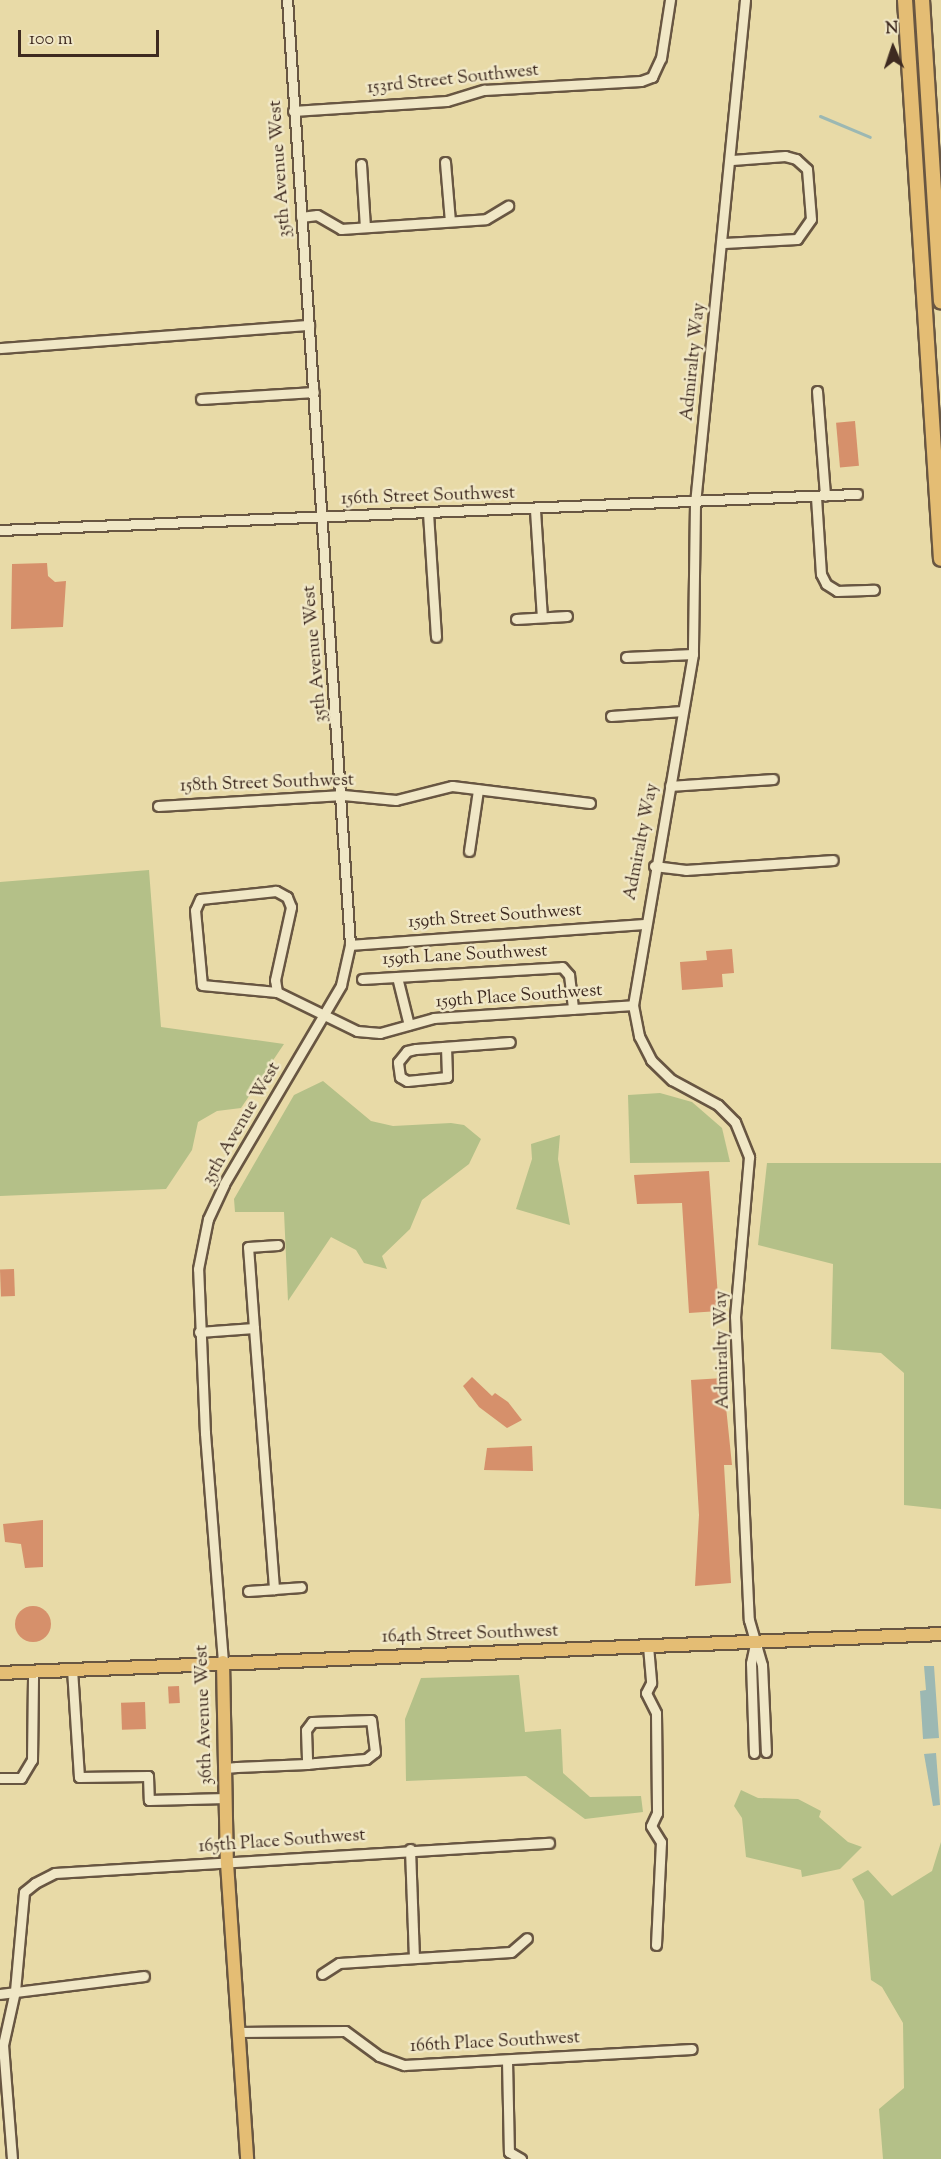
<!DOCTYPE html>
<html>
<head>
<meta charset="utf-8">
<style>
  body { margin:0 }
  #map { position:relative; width:941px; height:2159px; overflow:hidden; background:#e8daa7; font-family:"Sorts Mill Goudy",serif }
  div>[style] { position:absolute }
  .green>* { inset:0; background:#b4c088 }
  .water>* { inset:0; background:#9cb8b3 }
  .stream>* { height:3px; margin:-1.5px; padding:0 1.5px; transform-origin:1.5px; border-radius:1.5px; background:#9cb8b3 }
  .building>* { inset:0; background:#d6906b; transform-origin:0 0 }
  .round { border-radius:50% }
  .roads { filter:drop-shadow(2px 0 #685642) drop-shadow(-2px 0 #685642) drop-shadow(0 2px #685642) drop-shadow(0 -2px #685642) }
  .minor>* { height:9px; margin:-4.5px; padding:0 4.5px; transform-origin:4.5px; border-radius:4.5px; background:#f0e7c6 }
  .major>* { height:12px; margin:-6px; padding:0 6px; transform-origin:6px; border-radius:6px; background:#e4bd74 }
  .highway>* { height:14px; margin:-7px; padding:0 7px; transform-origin:7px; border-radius:7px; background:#e4bd74 }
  span { translate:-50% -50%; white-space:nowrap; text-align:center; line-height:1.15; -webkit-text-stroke:5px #f0e7c6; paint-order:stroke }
  .street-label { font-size:18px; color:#3e2a20 }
  .north { position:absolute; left:863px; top:18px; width:60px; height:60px; -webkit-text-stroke:4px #f0e7c6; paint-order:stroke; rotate:357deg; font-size:16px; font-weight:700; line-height:24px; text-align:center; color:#3e2a20 }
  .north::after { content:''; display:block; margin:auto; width:21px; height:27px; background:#3e2a20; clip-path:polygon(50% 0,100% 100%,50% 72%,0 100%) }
  .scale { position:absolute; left:18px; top:30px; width:141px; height:27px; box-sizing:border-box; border:3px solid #3e2a20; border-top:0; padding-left:8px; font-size:18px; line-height:21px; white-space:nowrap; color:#3e2a20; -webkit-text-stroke:4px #f0e7c6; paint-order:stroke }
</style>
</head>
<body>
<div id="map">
  <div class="green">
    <i style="clip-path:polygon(149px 870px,161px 1027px,284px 1044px,241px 1108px,217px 1111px,198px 1122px,192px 1150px,166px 1189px,0 1196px,0 882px)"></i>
    <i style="clip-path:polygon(323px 1081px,371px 1121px,393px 1126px,451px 1123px,464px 1125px,481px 1139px,469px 1164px,422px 1200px,410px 1229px,382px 1256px,387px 1269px,364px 1263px,356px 1250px,331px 1237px,288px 1301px,284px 1212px,235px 1212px,234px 1199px,294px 1095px)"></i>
    <i style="clip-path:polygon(660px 1093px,692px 1102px,722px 1128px,730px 1162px,630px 1163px,628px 1095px)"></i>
    <i style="clip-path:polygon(560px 1135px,558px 1159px,570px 1225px,516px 1209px,532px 1159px,531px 1144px)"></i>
    <i style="clip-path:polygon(767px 1163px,941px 1163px,941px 1509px,904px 1505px,904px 1373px,881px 1353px,831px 1349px,833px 1264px,758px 1245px)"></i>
    <i style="clip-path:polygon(519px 1675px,525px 1732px,561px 1729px,563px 1773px,590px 1797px,641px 1796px,643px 1812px,585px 1819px,526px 1776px,406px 1781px,405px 1719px,421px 1678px)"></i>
    <i style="clip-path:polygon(741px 1790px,758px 1798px,798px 1799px,821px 1811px,819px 1817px,848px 1842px,862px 1847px,840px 1869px,802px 1877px,801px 1870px,746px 1857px,742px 1818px,734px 1806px)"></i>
    <i style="clip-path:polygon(941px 1842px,941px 2159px,883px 2159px,879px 2109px,904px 2088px,903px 2023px,882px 1987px,871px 1980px,864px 1901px,852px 1879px,868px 1870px,892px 1896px,932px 1871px)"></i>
  </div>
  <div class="water">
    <i style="clip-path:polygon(924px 1666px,934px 1666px,939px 1738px,923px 1739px,920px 1691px,926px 1690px)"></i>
    <i style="clip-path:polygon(936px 1753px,940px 1805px,933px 1806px,924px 1754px)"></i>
  </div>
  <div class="stream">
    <i style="left:820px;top:116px;width:54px;rotate:22.8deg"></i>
  </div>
  <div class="building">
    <i style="left:855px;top:421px;width:45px;height:19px;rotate:85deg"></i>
    <i style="clip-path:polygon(47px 563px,48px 576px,55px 582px,66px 581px,63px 627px,11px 629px,12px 564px)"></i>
    <i style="clip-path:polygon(732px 949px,734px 973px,722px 974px,723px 987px,682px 990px,680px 962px,707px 960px,706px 951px)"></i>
    <i style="clip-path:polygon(709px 1171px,719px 1311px,689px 1313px,682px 1203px,637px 1204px,634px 1175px)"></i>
    <i style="left:14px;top:1269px;width:27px;height:14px;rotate:88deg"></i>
    <i style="clip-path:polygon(472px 1377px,492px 1396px,495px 1393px,508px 1402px,522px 1420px,507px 1428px,479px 1407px,463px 1386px)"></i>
    <i style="clip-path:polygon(723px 1378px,732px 1465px,724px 1465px,731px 1583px,695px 1586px,699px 1515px,691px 1380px)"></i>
    <i style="clip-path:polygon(532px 1446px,533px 1471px,484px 1470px,487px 1448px)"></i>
    <i style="clip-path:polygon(43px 1520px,43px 1567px,25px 1568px,21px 1544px,5px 1542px,3px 1524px)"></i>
    <i class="round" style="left:15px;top:1606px;width:36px;height:36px"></i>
    <i style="left:179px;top:1686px;width:17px;height:11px;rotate:87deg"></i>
    <i style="left:145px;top:1702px;width:27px;height:24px;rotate:88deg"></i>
  </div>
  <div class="roads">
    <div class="minor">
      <i style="left:745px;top:0;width:506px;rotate:95.67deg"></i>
      <i style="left:695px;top:504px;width:150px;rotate:90.8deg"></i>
      <i style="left:693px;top:654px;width:356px;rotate:99.7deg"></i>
      <i style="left:633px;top:1005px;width:32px;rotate:79deg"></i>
      <i style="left:639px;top:1036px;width:27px;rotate:63deg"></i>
      <i style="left:651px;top:1060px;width:29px;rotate:44deg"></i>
      <i style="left:672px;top:1080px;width:52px;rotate:28.5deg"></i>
      <i style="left:718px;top:1105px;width:24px;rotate:45deg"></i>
      <i style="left:735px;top:1122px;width:38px;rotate:68deg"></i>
      <i style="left:749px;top:1157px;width:160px;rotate:95deg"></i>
      <i style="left:735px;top:1316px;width:304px;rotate:87.4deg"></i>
      <i style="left:749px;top:1620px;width:47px;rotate:73.9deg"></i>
      <i style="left:762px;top:1665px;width:87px;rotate:87.4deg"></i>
      <i style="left:293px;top:111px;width:154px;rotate:-3.7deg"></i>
      <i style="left:447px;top:101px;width:39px;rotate:-17deg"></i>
      <i style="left:484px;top:90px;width:157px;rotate:-3.3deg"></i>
      <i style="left:641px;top:81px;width:12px;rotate:-20deg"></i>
      <i style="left:652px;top:77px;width:21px;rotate:-65deg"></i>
      <i style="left:661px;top:58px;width:59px;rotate:-81.2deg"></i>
      <i style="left:445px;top:162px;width:59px;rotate:85.2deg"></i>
      <i style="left:361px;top:164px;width:63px;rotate:86.4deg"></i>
      <i style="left:301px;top:217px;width:16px;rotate:-7deg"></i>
      <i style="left:317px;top:215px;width:28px;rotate:30deg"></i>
      <i style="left:341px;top:229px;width:145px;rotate:-3.9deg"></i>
      <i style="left:486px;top:219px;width:26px;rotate:-31deg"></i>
      <i style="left:724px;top:243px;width:73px;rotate:-3.1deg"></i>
      <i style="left:797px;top:239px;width:24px;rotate:-55deg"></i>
      <i style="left:811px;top:219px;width:50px;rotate:-94.6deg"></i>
      <i style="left:807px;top:169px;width:15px;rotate:-138deg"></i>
      <i style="left:796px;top:159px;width:11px;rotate:-165deg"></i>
      <i style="left:785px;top:156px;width:53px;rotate:175.7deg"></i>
      <i style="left:0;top:348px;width:310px;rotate:-4.3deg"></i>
      <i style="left:817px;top:391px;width:105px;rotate:85.6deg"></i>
      <i style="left:201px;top:399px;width:113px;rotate:-3.5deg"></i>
      <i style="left:816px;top:497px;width:77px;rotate:86.3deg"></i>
      <i style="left:821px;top:574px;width:11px;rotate:63deg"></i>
      <i style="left:826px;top:584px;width:13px;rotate:32deg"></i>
      <i style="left:837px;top:591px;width:37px;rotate:-2deg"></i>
      <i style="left:535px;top:510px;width:107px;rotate:86.3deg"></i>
      <i style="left:428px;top:513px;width:124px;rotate:86.3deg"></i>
      <i style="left:0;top:530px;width:858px;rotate:-2.41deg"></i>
      <i style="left:516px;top:619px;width:51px;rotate:-3.4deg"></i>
      <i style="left:626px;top:657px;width:67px;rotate:-2.6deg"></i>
      <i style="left:611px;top:716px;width:72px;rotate:-4deg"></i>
      <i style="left:670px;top:786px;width:103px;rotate:-3.9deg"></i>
      <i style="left:158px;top:806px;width:185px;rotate:-3.4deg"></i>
      <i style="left:343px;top:795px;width:53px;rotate:5.4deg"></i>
      <i style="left:396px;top:800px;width:58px;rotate:-14deg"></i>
      <i style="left:452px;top:786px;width:139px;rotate:7deg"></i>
      <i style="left:469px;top:851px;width:62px;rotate:-81.6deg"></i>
      <i style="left:654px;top:866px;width:32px;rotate:7deg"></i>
      <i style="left:686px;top:870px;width:147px;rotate:-3.9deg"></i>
      <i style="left:350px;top:945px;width:294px;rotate:-4.1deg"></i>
      <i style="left:397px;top:977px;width:49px;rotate:76deg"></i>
      <i style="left:362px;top:979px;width:200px;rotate:-3.4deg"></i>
      <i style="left:562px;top:967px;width:11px;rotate:49deg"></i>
      <i style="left:569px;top:975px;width:34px;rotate:83deg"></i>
      <i style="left:277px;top:992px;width:12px;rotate:-99deg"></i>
      <i style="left:275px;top:980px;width:75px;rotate:-77.6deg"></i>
      <i style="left:291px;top:907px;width:11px;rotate:-112deg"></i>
      <i style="left:287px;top:897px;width:13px;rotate:-151deg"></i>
      <i style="left:276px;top:891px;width:76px;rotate:174deg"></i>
      <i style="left:200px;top:899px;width:12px;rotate:114deg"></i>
      <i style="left:195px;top:910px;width:75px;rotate:84.7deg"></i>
      <i style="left:202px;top:985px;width:75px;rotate:5.3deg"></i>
      <i style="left:277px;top:992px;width:89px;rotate:26deg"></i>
      <i style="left:357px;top:1031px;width:23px;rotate:5deg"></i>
      <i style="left:380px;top:1033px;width:56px;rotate:-15.5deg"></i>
      <i style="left:434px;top:1018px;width:199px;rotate:-3.7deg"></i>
      <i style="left:446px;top:1047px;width:30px;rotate:88deg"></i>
      <i style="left:447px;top:1077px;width:40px;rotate:174.3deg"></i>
      <i style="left:407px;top:1081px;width:8px;rotate:-150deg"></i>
      <i style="left:400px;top:1077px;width:15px;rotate:-98deg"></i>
      <i style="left:398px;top:1062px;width:14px;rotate:-51deg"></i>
      <i style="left:407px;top:1051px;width:9px;rotate:-13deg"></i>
      <i style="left:416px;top:1049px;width:94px;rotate:-4.3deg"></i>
      <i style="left:254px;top:1328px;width:81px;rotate:-94.2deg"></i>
      <i style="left:248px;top:1247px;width:30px;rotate:-4deg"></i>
      <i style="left:199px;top:1332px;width:55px;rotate:-4.2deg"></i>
      <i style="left:254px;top:1328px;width:262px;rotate:85.6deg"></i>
      <i style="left:274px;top:1589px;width:27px;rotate:-4deg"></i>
      <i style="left:248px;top:1591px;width:26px;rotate:-4deg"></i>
      <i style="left:648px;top:1646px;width:37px;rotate:85deg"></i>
      <i style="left:651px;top:1683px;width:11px;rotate:117deg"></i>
      <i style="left:646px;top:1693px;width:22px;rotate:63deg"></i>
      <i style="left:656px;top:1713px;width:100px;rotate:89.4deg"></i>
      <i style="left:657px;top:1813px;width:14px;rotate:115deg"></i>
      <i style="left:651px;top:1826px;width:19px;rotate:58deg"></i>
      <i style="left:661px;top:1842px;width:103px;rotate:92.8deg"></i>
      <i style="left:223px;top:1662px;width:230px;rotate:-94.5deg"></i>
      <i style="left:205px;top:1433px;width:164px;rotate:-92.4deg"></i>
      <i style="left:198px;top:1269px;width:51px;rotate:-78.7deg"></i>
      <i style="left:208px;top:1219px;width:38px;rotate:-65deg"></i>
      <i style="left:224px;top:1184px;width:231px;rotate:-59.5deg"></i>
      <i style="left:341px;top:985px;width:41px;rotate:-77.3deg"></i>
      <i style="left:350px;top:945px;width:947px;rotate:-93.81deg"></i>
      <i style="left:72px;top:1669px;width:108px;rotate:86.3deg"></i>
      <i style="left:79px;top:1777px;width:69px;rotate:-0.8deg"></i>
      <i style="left:148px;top:1776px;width:24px;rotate:88deg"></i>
      <i style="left:149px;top:1800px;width:77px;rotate:-1.5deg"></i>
      <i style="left:754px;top:1753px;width:90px;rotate:-91.9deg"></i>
      <i style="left:751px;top:1663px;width:19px;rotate:-78deg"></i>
      <i style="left:225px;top:1768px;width:12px;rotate:-5deg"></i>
      <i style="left:237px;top:1767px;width:70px;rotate:-2.5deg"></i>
      <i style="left:307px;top:1764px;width:9px;rotate:-6deg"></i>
      <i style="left:316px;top:1763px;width:50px;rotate:-4.6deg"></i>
      <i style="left:366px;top:1759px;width:11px;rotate:-38deg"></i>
      <i style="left:375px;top:1752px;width:32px;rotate:-97deg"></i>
      <i style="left:371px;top:1720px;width:59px;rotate:178.1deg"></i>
      <i style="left:312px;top:1722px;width:10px;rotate:127deg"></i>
      <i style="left:306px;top:1730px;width:34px;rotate:88deg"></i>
      <i style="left:0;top:1778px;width:21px"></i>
      <i style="left:21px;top:1778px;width:21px;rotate:-59deg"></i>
      <i style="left:32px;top:1760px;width:88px;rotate:-89.3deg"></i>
      <i style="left:410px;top:1849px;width:109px;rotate:87.9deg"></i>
      <i style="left:322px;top:1974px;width:20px;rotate:-33deg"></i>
      <i style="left:339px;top:1963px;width:172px;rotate:-3.7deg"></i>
      <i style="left:511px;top:1952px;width:21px;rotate:-41deg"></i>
      <i style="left:0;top:1994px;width:145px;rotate:-7.1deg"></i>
      <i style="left:238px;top:2032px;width:107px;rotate:-0.5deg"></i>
      <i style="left:345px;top:2031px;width:42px;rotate:36.3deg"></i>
      <i style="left:379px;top:2056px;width:27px;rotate:20deg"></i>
      <i style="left:404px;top:2065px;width:288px;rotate:-3.2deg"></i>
      <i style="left:507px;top:2060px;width:92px;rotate:88.8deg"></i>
      <i style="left:509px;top:2152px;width:14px;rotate:30deg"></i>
      <i style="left:12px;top:2159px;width:114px;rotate:-94.5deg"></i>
      <i style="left:3px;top:2045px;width:55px;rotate:-77.5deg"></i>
      <i style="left:15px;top:1991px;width:99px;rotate:-84.8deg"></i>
      <i style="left:24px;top:1892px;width:14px;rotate:-39deg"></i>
      <i style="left:35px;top:1883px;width:22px;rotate:-27deg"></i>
      <i style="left:55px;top:1873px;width:495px;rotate:-3.5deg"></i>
    </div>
    <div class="major">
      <i style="left:223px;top:1662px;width:201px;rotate:88.9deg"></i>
      <i style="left:227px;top:1863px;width:297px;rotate:86.1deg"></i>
      <i style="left:0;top:1673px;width:942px;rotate:-2.37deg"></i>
    </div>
    <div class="highway">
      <i style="left:905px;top:0;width:560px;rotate:86.32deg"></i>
      <i style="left:922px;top:0;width:302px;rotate:86.4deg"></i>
    </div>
  </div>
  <div class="street-label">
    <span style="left:453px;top:80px;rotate:-6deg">153rd Street Southwest</span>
    <span style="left:281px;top:169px;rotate:-94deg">35th Avenue West</span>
    <span style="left:694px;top:362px;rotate:-84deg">Admiralty Way</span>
    <span style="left:428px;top:497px;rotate:-2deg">156th Street Southwest</span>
    <span style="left:316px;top:654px;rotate:-95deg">35th Avenue West</span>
    <span style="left:267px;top:784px;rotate:-2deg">158th Street Southwest</span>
    <span style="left:642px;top:842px;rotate:-79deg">Admiralty Way</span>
    <span style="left:495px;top:917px;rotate:-4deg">159th Street Southwest</span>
    <span style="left:465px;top:956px;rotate:-3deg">159th Lane Southwest</span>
    <span style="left:519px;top:997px;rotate:-4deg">159th Place Southwest</span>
    <span style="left:242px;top:1124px;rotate:-60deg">35th Avenue West</span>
    <span style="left:723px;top:1350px;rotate:-91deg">Admiralty Way</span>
    <span style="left:470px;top:1635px;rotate:-2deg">164th Street Southwest</span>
    <span style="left:205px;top:1715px;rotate:-92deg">36th Avenue West</span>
    <span style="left:282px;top:1842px;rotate:-4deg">165th Place Southwest</span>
    <span style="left:495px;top:2043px;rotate:-3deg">166th Place Southwest</span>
  </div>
  <div class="north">N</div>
  <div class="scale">100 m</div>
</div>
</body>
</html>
